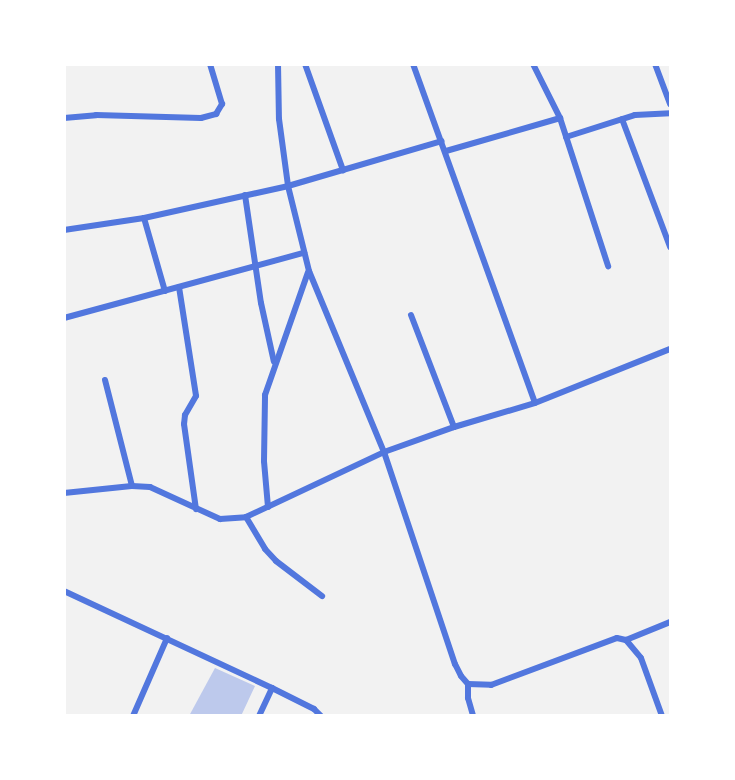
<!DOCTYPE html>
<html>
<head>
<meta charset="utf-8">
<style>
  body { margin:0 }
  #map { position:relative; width:735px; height:780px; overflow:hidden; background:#f2f2f2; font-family:Barlow,sans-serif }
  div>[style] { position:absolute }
  .building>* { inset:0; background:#bdc9ec }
  .minor>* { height:6px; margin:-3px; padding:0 3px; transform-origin:3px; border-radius:3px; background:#5277de }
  span { translate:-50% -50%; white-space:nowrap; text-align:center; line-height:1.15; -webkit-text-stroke:4.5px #fff; paint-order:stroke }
  .frame { position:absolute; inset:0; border:66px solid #fff; pointer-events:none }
</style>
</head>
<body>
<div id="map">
  <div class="building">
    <i style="clip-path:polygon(215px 668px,255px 686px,241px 716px,189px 716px)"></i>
  </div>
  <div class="minor">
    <i style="left:278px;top:64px;width:55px;rotate:89deg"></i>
    <i style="left:279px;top:119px;width:68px;rotate:82.3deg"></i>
    <i style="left:288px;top:186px;width:88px;rotate:76.1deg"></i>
    <i style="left:309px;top:271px;width:196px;rotate:67.5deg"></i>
    <i style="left:384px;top:452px;width:224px;rotate:71.5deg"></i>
    <i style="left:455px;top:664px;width:13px;rotate:63deg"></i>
    <i style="left:461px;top:676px;width:11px;rotate:49deg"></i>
    <i style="left:468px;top:684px;width:23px;rotate:2deg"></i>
    <i style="left:491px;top:685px;width:134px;rotate:-20.5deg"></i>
    <i style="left:617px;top:638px;width:9px;rotate:13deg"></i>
    <i style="left:626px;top:640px;width:23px;rotate:50deg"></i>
    <i style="left:641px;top:658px;width:62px;rotate:70.1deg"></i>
    <i style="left:305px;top:64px;width:113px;rotate:70.3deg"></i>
    <i style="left:413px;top:64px;width:360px;rotate:70.2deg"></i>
    <i style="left:533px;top:64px;width:60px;rotate:63.4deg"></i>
    <i style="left:560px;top:118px;width:156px;rotate:72deg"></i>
    <i style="left:655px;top:64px;width:43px;rotate:69.4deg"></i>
    <i style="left:64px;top:118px;width:32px;rotate:-5deg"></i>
    <i style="left:96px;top:115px;width:105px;rotate:1.6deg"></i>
    <i style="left:201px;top:118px;width:16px;rotate:-15deg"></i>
    <i style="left:216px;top:114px;width:12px;rotate:-59deg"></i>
    <i style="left:222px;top:104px;width:42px;rotate:-106.7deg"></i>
    <i style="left:622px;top:119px;width:137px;rotate:69.4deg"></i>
    <i style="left:566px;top:137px;width:72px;rotate:-17.7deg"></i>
    <i style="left:635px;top:115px;width:35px;rotate:-3deg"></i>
    <i style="left:446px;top:151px;width:119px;rotate:-16.1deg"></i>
    <i style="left:245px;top:195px;width:109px;rotate:81.6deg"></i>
    <i style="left:261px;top:303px;width:60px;rotate:77.6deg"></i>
    <i style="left:144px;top:218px;width:76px;rotate:74deg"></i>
    <i style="left:64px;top:230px;width:81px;rotate:-8.5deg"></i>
    <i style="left:144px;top:218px;width:148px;rotate:-12.5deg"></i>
    <i style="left:288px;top:186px;width:160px;rotate:-16.3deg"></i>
    <i style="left:179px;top:287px;width:110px;rotate:81.1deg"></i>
    <i style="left:196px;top:396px;width:22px;rotate:120deg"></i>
    <i style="left:185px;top:415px;width:9px;rotate:96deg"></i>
    <i style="left:184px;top:424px;width:86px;rotate:82deg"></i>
    <i style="left:411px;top:315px;width:120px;rotate:69deg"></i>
    <i style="left:64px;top:318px;width:249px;rotate:-15.2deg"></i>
    <i style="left:105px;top:380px;width:109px;rotate:75.7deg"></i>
    <i style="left:64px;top:493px;width:68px;rotate:-5.9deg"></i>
    <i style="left:132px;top:486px;width:18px;rotate:3deg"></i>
    <i style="left:150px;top:487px;width:77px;rotate:24.6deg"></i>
    <i style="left:220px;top:519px;width:26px;rotate:-4deg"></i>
    <i style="left:246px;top:517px;width:153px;rotate:-25.2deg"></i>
    <i style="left:384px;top:452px;width:74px;rotate:-19.7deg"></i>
    <i style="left:454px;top:427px;width:84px;rotate:-16.5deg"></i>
    <i style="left:535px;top:403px;width:145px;rotate:-21.8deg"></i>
    <i style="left:268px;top:507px;width:46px;rotate:-95deg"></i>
    <i style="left:264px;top:461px;width:66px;rotate:-89.1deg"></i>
    <i style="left:265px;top:395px;width:130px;rotate:-70.7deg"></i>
    <i style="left:246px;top:517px;width:37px;rotate:59deg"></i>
    <i style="left:265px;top:549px;width:16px;rotate:47deg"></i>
    <i style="left:276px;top:561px;width:58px;rotate:37.3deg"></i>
    <i style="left:64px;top:591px;width:230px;rotate:25deg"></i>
    <i style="left:272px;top:688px;width:47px;rotate:26.6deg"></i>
    <i style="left:314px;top:709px;width:10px;rotate:45deg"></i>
    <i style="left:626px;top:640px;width:48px;rotate:-22.2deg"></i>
    <i style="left:468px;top:684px;width:14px;rotate:90deg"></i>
    <i style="left:468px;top:698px;width:19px;rotate:74deg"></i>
    <i style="left:133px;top:716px;width:85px;rotate:-66.4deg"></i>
    <i style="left:259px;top:716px;width:31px;rotate:-65deg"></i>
  </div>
  <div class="frame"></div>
</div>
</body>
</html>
